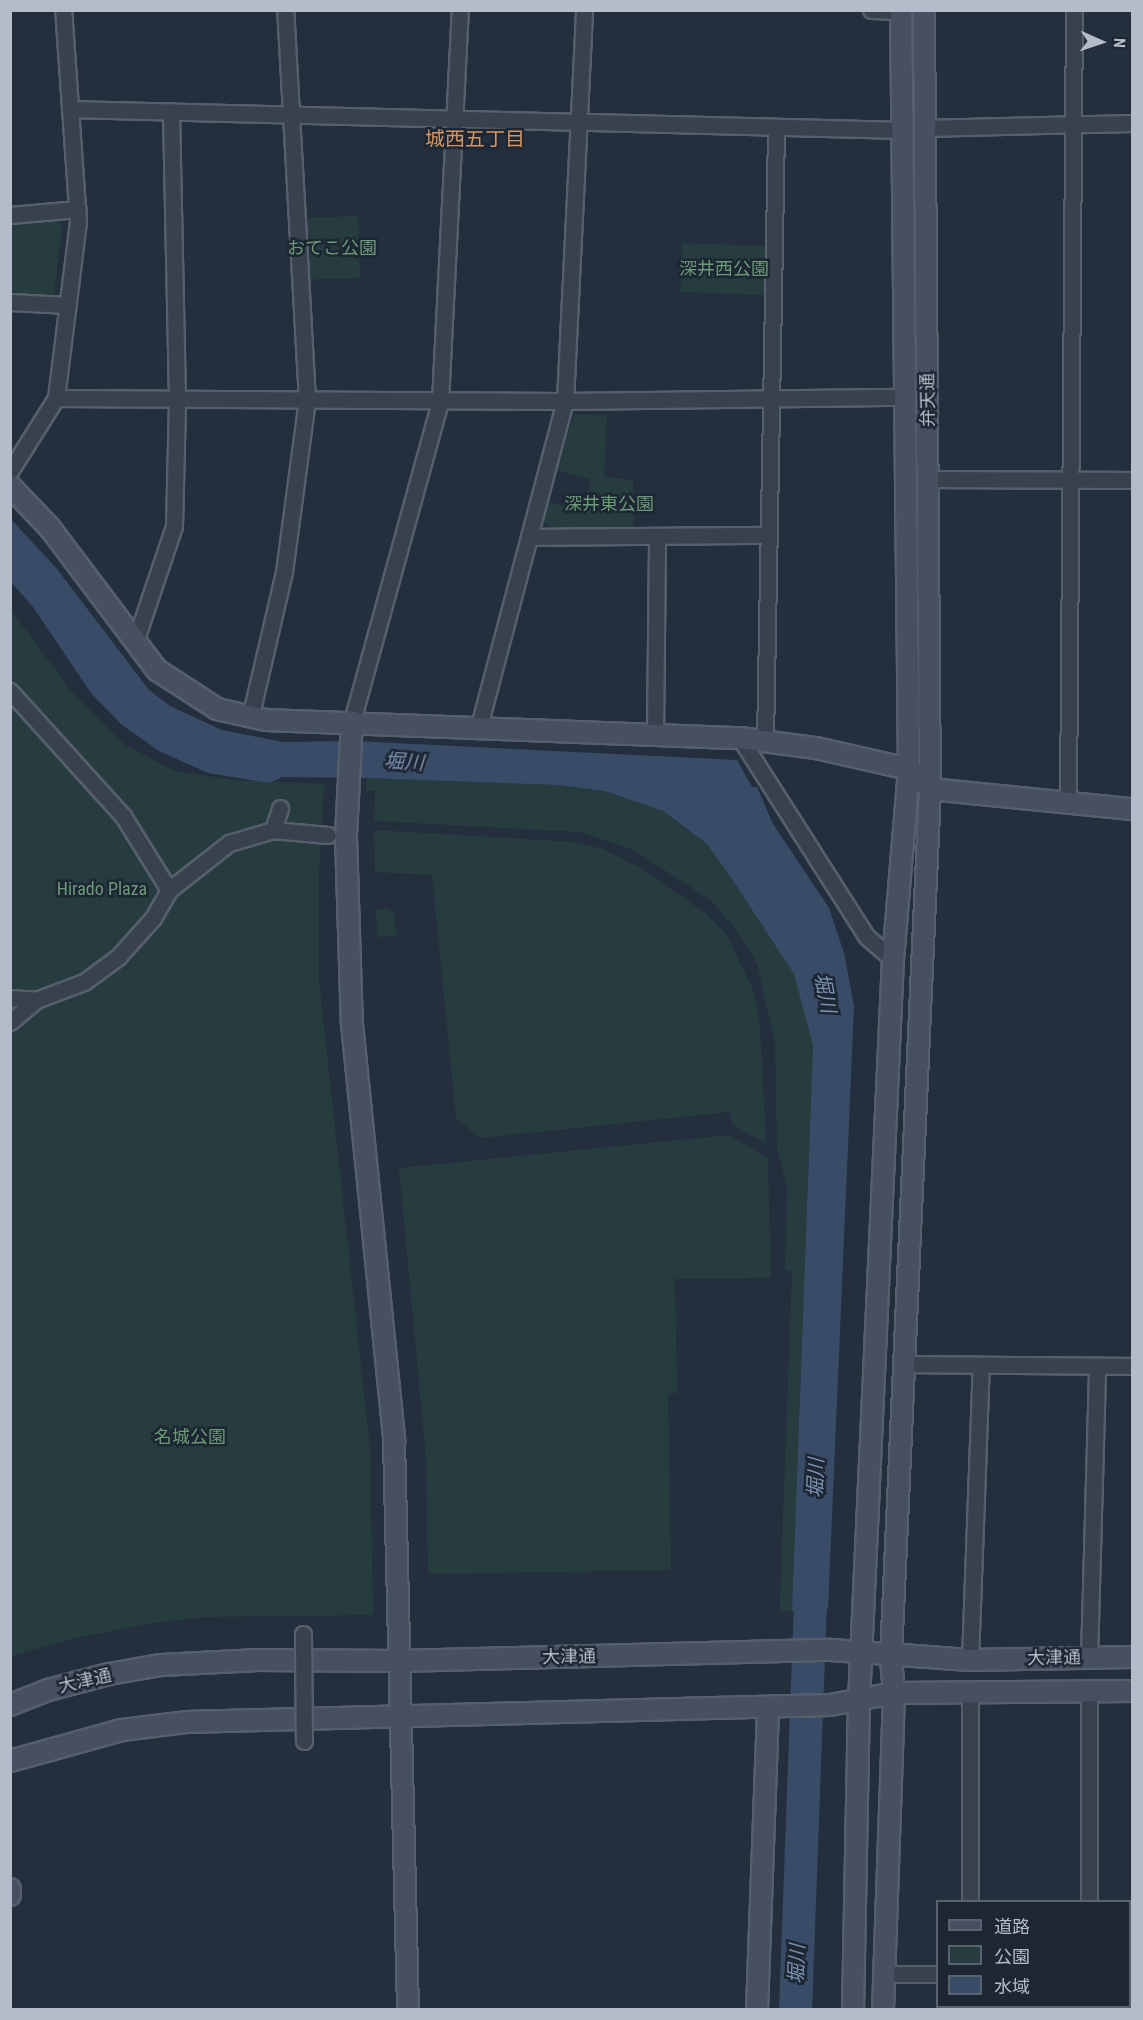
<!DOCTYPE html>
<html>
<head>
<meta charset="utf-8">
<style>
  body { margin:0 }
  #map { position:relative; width:1143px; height:2020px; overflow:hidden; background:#242f3e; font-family:"Roboto Condensed","Noto Sans JP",sans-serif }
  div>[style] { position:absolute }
  .green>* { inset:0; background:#263c3f; transform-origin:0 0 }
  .water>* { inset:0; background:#394c67 }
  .river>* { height:33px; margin:-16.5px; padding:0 16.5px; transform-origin:16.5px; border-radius:16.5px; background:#394c67 }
  .roads { filter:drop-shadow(2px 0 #565f6c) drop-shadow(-2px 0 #565f6c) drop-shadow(0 2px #565f6c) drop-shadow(0 -2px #565f6c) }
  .street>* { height:15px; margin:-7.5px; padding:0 7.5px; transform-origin:7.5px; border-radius:7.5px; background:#38414e }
  .secondary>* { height:20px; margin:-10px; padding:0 10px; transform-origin:10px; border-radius:10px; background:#465061 }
  .bridges { filter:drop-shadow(2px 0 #565f6c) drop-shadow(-2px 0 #565f6c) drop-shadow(0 2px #565f6c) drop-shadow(0 -2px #565f6c) }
  .street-bridge>* { height:15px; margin:-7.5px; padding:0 7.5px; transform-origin:7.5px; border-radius:7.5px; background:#38414e }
  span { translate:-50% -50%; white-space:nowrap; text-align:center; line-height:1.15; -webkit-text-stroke:5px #1d2633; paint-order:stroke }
  .park-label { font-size:18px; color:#6b9a76 }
  .street-label { font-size:18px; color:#b4bcc9 }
  .neighbourhood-label { font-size:20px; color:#d59563 }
  .water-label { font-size:20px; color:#7c92b1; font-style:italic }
  .frame { position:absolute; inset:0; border:12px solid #b4bcc9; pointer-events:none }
  .legend { position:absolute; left:936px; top:1900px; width:195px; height:108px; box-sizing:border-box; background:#1d2633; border:2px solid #59626f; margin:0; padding:8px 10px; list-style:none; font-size:18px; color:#b4bcc9 }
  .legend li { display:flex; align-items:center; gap:12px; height:30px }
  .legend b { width:30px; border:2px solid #59626f }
  .north { position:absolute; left:1071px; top:12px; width:60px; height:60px; -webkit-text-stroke:4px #1d2633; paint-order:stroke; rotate:93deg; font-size:16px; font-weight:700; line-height:24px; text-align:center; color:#b4bcc9 }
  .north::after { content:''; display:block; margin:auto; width:21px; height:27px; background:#b4bcc9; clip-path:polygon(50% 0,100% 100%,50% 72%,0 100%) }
</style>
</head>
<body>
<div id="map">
  <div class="green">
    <i style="left:358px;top:216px;width:62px;height:53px;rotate:88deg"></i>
    <i style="clip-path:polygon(57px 218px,62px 223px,54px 297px,11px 294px,10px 221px)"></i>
    <i style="left:682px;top:243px;width:85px;height:49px;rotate:2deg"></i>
    <i style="clip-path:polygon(574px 414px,607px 415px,604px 477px,633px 480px,634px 528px,551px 528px,543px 521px,548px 502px,583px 511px,591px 480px,557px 470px)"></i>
    <i style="clip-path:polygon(10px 609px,72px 692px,125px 745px,175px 771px,235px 780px,324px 784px,319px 872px,319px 981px,370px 1448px,373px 1615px,204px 1617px,161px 1622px,79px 1637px,11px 1656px)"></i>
    <i style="clip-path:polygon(367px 778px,558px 785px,605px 791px,663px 811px,706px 843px,757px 913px,794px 974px,813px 1046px,792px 1611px,780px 1612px,780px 1599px,792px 1271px,785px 1270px,787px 1186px,777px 1149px,775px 1043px,757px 964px,738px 932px,710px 900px,634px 850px,580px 832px,374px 821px,375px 791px,366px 791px)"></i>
    <i style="clip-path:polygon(374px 830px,575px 842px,603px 849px,640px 868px,704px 912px,727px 935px,754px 992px,760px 1025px,766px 1143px,732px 1125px,730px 1112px,480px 1138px,456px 1118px,432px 875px,375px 872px)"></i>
    <i style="clip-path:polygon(388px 908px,394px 913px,396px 936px,378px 937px,375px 910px)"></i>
    <i style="clip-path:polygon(729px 1135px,768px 1158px,771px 1278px,675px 1279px,677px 1393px,668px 1394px,671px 1570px,428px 1574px,426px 1459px,399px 1168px)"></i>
  </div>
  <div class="water">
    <i style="clip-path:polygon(10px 518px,57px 569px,149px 690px,170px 706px,222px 730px,283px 742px,353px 741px,737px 760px,752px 787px,757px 787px,773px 824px,829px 908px,844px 953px,854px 1006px,828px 1609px,792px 1611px,813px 1046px,794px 974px,730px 876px,706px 843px,663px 811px,605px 791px,558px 785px,367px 778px,282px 777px,269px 783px,208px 773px,159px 751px,121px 724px,91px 693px,33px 607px,11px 582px)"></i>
  </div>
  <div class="river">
    <i style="left:795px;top:2010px;width:445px;rotate:-87.9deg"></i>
  </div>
  <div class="roads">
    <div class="street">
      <i style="left:871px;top:10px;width:30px;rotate:2deg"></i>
      <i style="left:70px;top:109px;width:833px;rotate:1.44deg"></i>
      <i style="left:924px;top:128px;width:208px;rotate:-1.4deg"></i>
      <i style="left:10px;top:215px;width:68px;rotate:-5deg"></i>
      <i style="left:10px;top:302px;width:58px;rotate:3deg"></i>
      <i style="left:56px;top:398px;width:509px;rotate:0.34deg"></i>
      <i style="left:565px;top:401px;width:341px;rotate:-0.7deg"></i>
      <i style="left:10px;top:471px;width:86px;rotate:-57.8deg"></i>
      <i style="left:56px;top:398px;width:177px;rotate:-82.9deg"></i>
      <i style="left:78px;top:222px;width:213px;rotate:-94deg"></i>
      <i style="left:929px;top:479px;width:203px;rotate:0.3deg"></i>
      <i style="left:529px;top:537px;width:240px;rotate:-0.5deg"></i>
      <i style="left:135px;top:642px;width:122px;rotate:-71.4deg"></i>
      <i style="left:174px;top:526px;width:127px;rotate:-88.6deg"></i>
      <i style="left:177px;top:399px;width:288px;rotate:-91.2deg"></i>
      <i style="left:10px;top:691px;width:169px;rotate:47.9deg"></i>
      <i style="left:123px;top:816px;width:87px;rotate:58.1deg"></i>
      <i style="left:250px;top:718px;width:150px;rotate:-76.9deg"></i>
      <i style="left:284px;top:572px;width:174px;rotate:-82.4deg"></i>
      <i style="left:307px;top:400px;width:391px;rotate:-93.2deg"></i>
      <i style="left:352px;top:721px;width:332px;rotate:-74.6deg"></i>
      <i style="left:440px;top:401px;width:392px;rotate:-87.1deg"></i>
      <i style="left:479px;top:726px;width:336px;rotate:-75.2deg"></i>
      <i style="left:565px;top:401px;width:391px;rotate:-87.2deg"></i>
      <i style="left:655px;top:734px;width:198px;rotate:-89.4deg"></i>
      <i style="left:740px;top:738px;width:236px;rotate:57.5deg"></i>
      <i style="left:867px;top:937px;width:35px;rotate:41deg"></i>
      <i style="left:765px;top:741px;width:614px;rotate:-88.97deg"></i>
      <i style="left:1068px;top:803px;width:793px;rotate:-89.57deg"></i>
      <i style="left:273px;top:830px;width:23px;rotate:-72deg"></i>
      <i style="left:10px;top:998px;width:26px;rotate:4deg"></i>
      <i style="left:10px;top:1022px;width:34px;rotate:-40deg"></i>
      <i style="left:36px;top:1000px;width:51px;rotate:-20.6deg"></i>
      <i style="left:84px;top:982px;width:42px;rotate:-36.3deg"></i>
      <i style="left:118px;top:957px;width:52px;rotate:-48.1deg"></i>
      <i style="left:153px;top:918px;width:32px;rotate:-60deg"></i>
      <i style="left:169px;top:890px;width:76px;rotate:-38.1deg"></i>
      <i style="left:229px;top:843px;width:46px;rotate:-16.5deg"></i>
      <i style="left:273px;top:830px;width:55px;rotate:5.2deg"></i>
      <i style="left:902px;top:1364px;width:230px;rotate:0.5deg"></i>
      <i style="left:1089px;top:1658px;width:292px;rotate:-88.4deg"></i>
      <i style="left:970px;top:1660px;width:295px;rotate:-87.9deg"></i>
      <i style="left:970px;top:1692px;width:210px;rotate:90deg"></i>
      <i style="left:1089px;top:1902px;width:210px;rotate:-90deg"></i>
      <i style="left:1130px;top:1971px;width:2px"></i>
      <i style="left:885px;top:1974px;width:53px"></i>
      <i style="left:970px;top:2006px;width:4px;rotate:90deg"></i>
      <i style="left:1089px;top:2010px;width:4px;rotate:-90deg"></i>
    </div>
    <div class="secondary">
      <i style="left:10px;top:486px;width:58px;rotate:46.4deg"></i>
      <i style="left:50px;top:528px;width:178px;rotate:53deg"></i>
      <i style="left:157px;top:670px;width:72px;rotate:33deg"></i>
      <i style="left:217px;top:709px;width:50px;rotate:12.7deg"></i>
      <i style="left:266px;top:720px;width:474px;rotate:2.2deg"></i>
      <i style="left:740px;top:738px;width:77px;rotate:7.5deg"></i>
      <i style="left:816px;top:748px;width:95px;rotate:12.7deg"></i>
      <i style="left:909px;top:769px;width:29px;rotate:44deg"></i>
      <i style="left:930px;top:789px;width:203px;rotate:5.7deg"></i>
      <i style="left:352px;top:721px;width:116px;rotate:93deg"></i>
      <i style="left:346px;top:837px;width:187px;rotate:88.2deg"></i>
      <i style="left:352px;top:1024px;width:419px;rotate:84.2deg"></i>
      <i style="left:394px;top:1441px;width:569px;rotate:88.59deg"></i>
      <i style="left:10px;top:1705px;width:41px;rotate:-21.5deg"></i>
      <i style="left:48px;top:1690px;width:63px;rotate:-14.7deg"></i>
      <i style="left:109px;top:1674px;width:53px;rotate:-9.8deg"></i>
      <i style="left:161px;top:1665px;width:97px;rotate:-3deg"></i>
      <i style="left:258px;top:1660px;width:142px;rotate:0.4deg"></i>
      <i style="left:400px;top:1661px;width:431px;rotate:-1.5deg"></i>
      <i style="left:831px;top:1650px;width:139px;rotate:4.1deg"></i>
      <i style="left:970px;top:1660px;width:162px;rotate:-1.1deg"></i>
      <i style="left:10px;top:1761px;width:116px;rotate:-15.5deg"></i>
      <i style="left:122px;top:1730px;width:64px;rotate:-7.1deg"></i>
      <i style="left:186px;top:1722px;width:644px;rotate:-1.51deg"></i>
      <i style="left:830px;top:1705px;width:65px;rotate:-10.6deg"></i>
      <i style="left:894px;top:1693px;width:238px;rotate:-0.5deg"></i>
      <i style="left:10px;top:1889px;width:6px;rotate:90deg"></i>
      <i style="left:757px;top:2010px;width:303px;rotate:-87.9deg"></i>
      <i style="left:853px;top:2010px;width:308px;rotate:-88.9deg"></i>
      <i style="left:859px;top:1702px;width:743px;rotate:-87.38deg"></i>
      <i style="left:893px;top:960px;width:192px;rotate:-85.2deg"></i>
      <i style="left:909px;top:769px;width:759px;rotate:-90.6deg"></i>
      <i style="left:883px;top:2010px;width:317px;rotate:-88deg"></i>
      <i style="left:894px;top:1693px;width:37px;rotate:-95deg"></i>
      <i style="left:891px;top:1656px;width:868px;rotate:-87.42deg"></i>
      <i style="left:930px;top:789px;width:779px;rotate:-90.44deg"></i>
    </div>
  </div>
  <div class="bridges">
    <div class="street-bridge">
      <i style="left:303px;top:1634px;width:107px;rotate:89.5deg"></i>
    </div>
  </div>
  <div class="park-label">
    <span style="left:332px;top:248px">おてこ公園</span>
    <span style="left:724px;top:269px">深井西公園</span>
    <span style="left:609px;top:504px">深井東公園</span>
    <span style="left:102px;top:889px">Hirado Plaza</span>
    <span style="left:190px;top:1437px">名城公園</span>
  </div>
  <div class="street-label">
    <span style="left:928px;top:400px;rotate:-91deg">弁天通</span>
    <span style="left:569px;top:1657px;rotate:-1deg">大津通</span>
    <span style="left:1054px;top:1658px;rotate:-1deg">大津通</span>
    <span style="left:85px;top:1681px;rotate:-13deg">大津通</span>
  </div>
  <div class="neighbourhood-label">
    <span style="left:475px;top:139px">城西五丁目</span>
  </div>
  <div class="water-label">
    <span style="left:404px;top:762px;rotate:4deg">堀川</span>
    <span style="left:825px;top:993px;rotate:79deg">堀川</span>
    <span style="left:816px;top:1478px;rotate:-88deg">堀川</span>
    <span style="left:797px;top:1964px;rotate:-88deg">堀川</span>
  </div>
  <div class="frame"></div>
  <ul class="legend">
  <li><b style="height:8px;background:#465061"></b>道路</li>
  <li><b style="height:16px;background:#263c3f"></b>公園</li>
  <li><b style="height:16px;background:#394c67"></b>水域</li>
  </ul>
  <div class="north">N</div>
</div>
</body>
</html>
